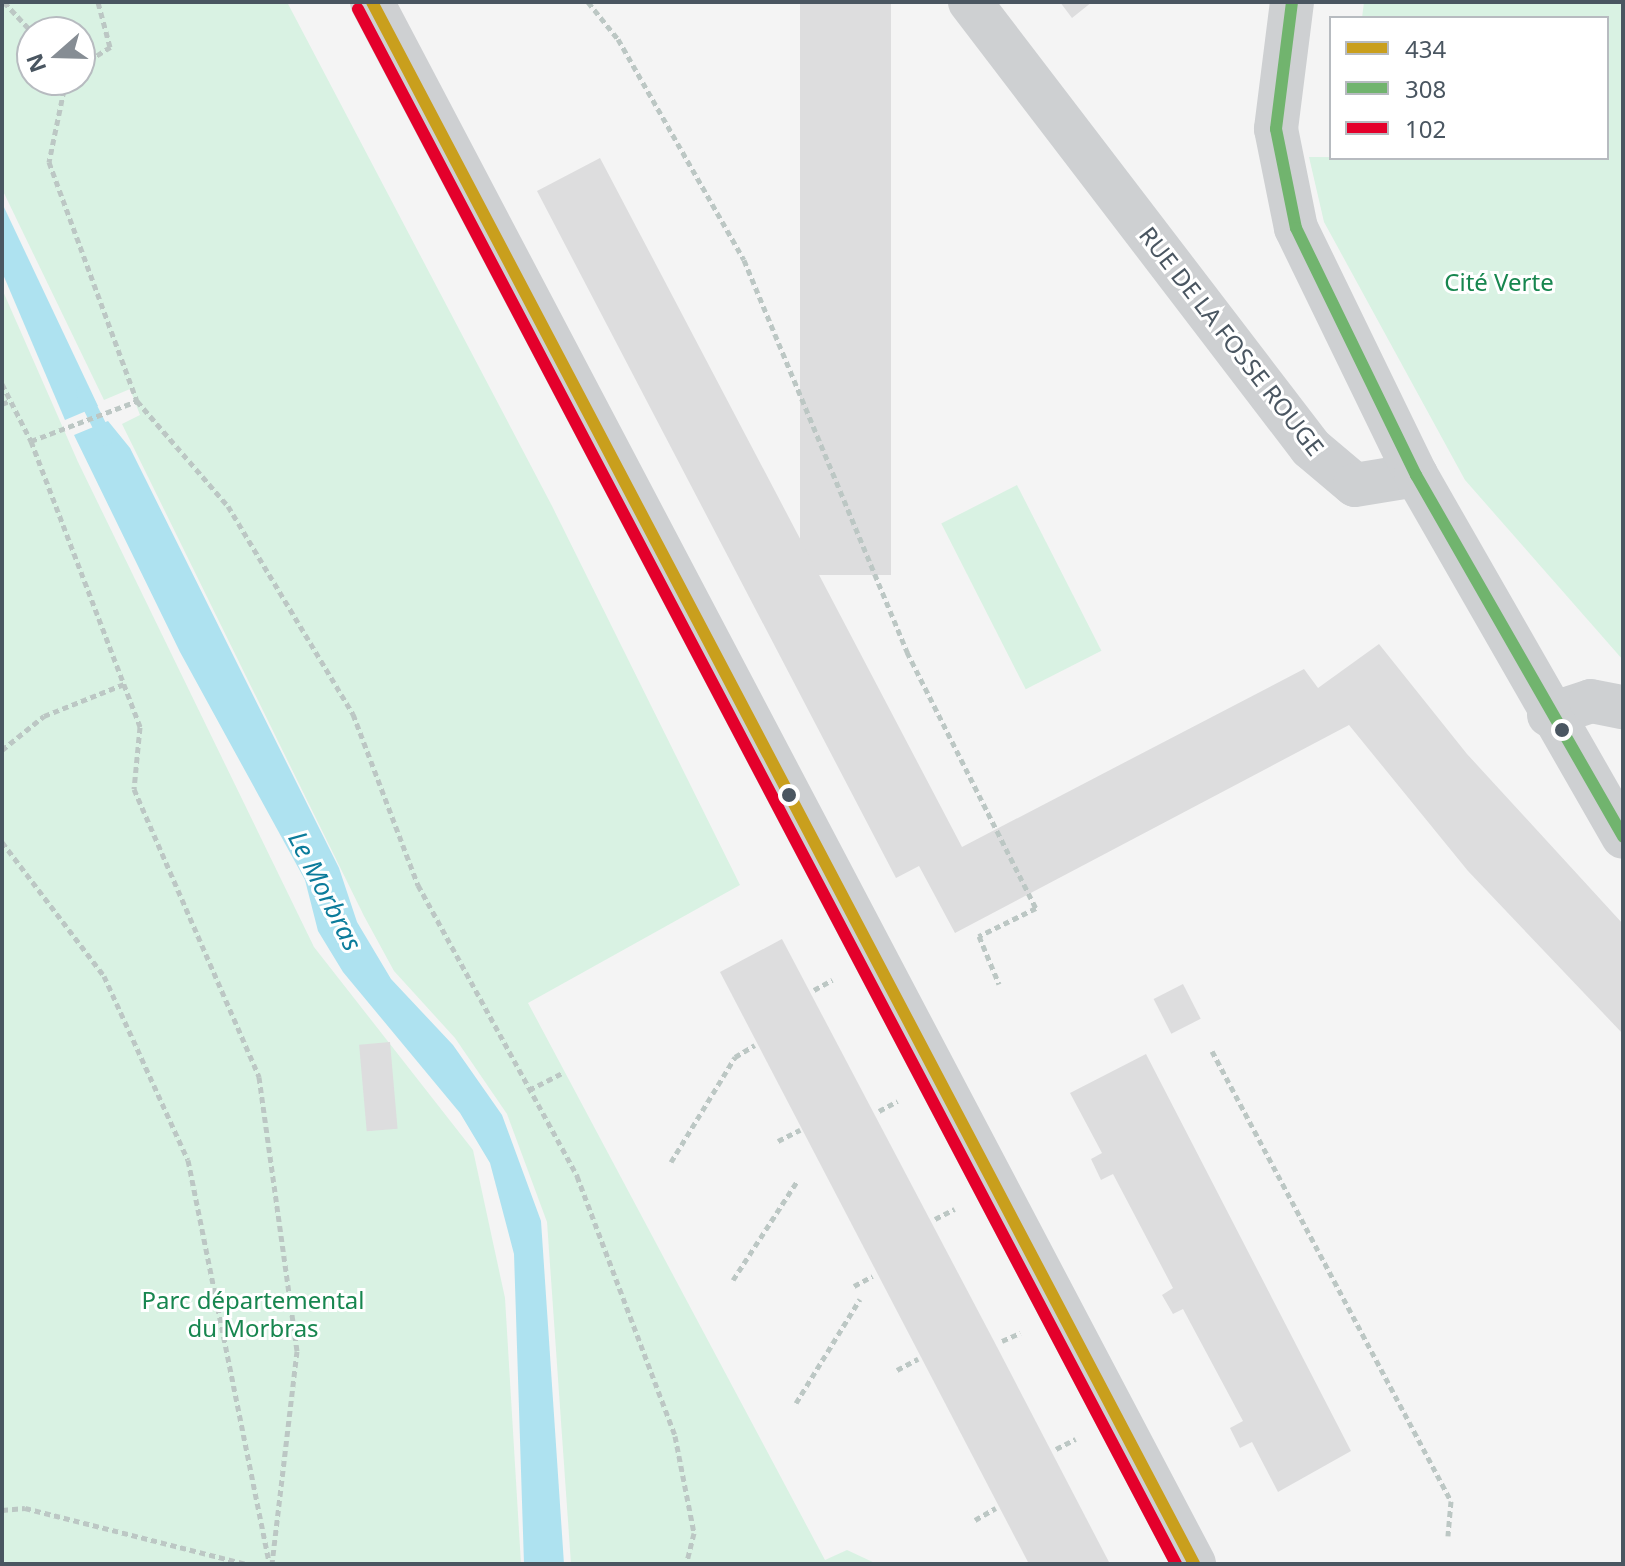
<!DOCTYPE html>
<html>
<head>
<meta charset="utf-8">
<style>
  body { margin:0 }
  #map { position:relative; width:1625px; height:1566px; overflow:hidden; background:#f4f4f4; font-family:"Noto Sans",sans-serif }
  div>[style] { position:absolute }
  .green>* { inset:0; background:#d9f2e3; transform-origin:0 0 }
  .water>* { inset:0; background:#aee2f0 }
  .stream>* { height:14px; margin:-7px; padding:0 7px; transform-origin:7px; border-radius:7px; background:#aee2f0 }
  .building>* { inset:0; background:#ddddde; transform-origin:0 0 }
  .path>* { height:5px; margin-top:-2.5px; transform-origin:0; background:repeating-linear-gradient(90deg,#bcc7c4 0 6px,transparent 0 10px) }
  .minor>* { height:44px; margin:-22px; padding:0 22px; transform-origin:22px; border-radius:22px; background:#ced0d2 }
  .bus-1>* { height:12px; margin:-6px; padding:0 6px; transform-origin:6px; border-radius:6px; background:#c99f1d }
  .bus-2>* { height:12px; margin:-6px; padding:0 6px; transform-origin:6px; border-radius:6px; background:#71b46e }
  .bus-3>* { height:12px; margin:-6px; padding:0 6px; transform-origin:6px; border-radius:6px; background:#e4002b }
  .dots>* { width:22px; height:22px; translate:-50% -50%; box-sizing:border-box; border:4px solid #fff; border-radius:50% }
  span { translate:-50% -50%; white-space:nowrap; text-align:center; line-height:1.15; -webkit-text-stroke:6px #fff; paint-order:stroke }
  .park-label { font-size:24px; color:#17864f }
  .street-label { font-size:24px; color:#4a5661 }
  .water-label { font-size:26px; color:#0c7c9b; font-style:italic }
  .frame { position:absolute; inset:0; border:4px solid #4a5661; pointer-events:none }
  .legend { position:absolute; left:1329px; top:16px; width:280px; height:144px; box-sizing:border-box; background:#fff; border:2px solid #b7bbc0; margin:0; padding:10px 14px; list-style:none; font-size:24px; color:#4a5661 }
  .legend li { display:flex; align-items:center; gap:16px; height:40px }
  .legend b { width:40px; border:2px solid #b7bbc0 }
  .north { position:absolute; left:16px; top:16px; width:80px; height:80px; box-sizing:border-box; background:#fff; border:2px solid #b7bbc0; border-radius:50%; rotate:250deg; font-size:22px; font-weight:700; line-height:32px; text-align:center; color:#4a5661 }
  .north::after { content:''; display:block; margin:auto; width:28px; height:36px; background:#868d94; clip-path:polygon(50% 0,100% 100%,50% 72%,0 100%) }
</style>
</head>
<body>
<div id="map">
  <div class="green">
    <i style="clip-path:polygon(evenodd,2px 2px,287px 2px,552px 506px,740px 885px,528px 1003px,825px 1560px,847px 1550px,877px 1564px,571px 1564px,547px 1222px,507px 1114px,455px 1038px,394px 971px,364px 916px,122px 424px,140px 415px,130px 389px,104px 400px,2px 189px,2px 2px,80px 32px,80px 80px,32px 80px,32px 32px,80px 32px)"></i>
    <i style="clip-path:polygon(1364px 2px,1623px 2px,1623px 660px,1465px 480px,1324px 222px,1309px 157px,1607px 158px,1607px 18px,1362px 18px)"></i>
    <i style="clip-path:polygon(2px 289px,78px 462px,314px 947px,473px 1150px,505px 1298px,521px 1564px,2px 1564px)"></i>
    <i style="left:1017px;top:485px;width:186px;height:85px;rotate:63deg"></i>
  </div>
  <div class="water">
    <i style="clip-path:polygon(2px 203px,98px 406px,65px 420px,2px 272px)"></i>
    <i style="clip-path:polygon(108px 421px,130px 448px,339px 868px,357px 922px,391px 979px,453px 1045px,502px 1115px,541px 1221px,564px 1564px,524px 1564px,514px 1254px,490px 1163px,460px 1113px,343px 972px,318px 931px,305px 880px,180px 652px,74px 435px)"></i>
  </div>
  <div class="stream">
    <i style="left:83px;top:393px;width:51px;rotate:63.4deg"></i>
  </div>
  <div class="building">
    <i style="left:800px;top:2px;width:91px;height:573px"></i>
    <i style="clip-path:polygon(1060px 2px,1092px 2px,1072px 18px)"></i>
    <i style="clip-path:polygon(600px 158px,962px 847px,1304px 669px,1318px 688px,1379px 644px,1467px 754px,1623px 924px,1623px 1034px,1468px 871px,1349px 725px,955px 933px,919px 866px,896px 878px,537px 191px)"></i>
    <i style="clip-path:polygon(782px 939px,996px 1345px,1110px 1564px,1029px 1564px,720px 972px)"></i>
    <i style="left:1183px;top:984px;width:39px;height:33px;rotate:63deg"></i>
    <i style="left:390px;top:1042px;width:87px;height:31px;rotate:85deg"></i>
    <i style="clip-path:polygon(1146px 1054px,1351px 1451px,1278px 1492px,1252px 1442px,1240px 1448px,1230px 1428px,1243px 1421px,1183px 1309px,1173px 1314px,1162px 1295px,1173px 1288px,1113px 1174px,1101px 1180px,1091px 1159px,1102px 1153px,1070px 1093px)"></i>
  </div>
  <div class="path">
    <i style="left:4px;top:2px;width:41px;rotate:47deg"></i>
    <i style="left:588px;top:2px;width:48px;rotate:51deg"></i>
    <i style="left:618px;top:39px;width:254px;rotate:60.3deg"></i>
    <i style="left:744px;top:260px;width:425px;rotate:67.4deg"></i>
    <i style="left:907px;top:652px;width:287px;rotate:63.3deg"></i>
    <i style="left:1036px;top:908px;width:64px;rotate:153.8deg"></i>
    <i style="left:979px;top:936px;width:52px;rotate:67.4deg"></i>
    <i style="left:80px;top:66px;width:36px;rotate:-32deg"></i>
    <i style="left:110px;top:47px;width:47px;rotate:-104.9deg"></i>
    <i style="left:66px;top:80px;width:84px;rotate:101.7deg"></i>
    <i style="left:49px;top:162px;width:255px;rotate:69.8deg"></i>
    <i style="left:137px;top:401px;width:139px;rotate:49.1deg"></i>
    <i style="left:228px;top:506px;width:243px;rotate:59deg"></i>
    <i style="left:353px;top:714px;width:183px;rotate:69.2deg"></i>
    <i style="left:418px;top:885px;width:332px;rotate:61.3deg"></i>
    <i style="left:577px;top:1176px;width:278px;rotate:69.3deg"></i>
    <i style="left:675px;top:1436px;width:99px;rotate:78.9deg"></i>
    <i style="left:694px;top:1533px;width:32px;rotate:104deg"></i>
    <i style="left:2px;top:384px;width:64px;rotate:63deg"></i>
    <i style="left:31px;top:441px;width:306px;rotate:69.1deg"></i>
    <i style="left:140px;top:727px;width:62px;rotate:95.5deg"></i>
    <i style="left:134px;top:789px;width:314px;rotate:66.5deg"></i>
    <i style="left:259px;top:1077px;width:277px;rotate:82.1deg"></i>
    <i style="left:297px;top:1351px;width:214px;rotate:96.7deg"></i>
    <i style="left:2px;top:404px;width:9px;rotate:-21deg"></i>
    <i style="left:31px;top:441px;width:113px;rotate:-20.7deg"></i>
    <i style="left:2px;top:750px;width:54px;rotate:-39deg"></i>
    <i style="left:44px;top:716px;width:86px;rotate:-21.8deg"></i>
    <i style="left:2px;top:842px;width:168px;rotate:52.7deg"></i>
    <i style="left:104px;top:976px;width:202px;rotate:65.5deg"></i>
    <i style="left:188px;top:1160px;width:411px;rotate:78.6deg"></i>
    <i style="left:814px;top:990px;width:21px;rotate:-29deg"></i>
    <i style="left:1212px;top:1051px;width:510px;rotate:62.03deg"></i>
    <i style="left:1451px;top:1501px;width:35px;rotate:95deg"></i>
    <i style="left:529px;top:1090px;width:39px;rotate:-27deg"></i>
    <i style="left:879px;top:1111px;width:21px;rotate:-28deg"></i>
    <i style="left:778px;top:1141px;width:25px;rotate:-27deg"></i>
    <i style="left:671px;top:1162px;width:123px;rotate:-58.6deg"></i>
    <i style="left:735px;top:1057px;width:23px;rotate:-31deg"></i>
    <i style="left:935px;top:1219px;width:22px;rotate:-27deg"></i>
    <i style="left:733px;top:1280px;width:119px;rotate:-57deg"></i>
    <i style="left:854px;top:1286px;width:21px;rotate:-28deg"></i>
    <i style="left:1002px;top:1341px;width:20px;rotate:-24deg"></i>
    <i style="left:897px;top:1370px;width:24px;rotate:-28deg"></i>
    <i style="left:796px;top:1403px;width:122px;rotate:-58.4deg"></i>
    <i style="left:1056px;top:1449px;width:22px;rotate:-27deg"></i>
    <i style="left:2px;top:1510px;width:23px;rotate:-5deg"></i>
    <i style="left:25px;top:1508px;width:229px;rotate:14.2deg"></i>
    <i style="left:975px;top:1520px;width:24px;rotate:-30deg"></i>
  </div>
  <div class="minor">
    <i style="left:372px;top:2px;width:1765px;rotate:62.24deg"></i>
    <i style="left:970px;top:2px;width:561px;rotate:52.6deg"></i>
    <i style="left:1311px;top:448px;width:57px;rotate:40.1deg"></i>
    <i style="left:1355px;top:485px;width:62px;rotate:-9.3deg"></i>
    <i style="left:1292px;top:2px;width:128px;rotate:97.2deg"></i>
    <i style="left:1276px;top:129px;width:101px;rotate:78.6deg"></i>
    <i style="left:1296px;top:228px;width:275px;rotate:64.1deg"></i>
    <i style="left:1416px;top:475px;width:417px;rotate:60.2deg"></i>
    <i style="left:1549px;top:715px;width:44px;rotate:-18.4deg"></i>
    <i style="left:1591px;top:701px;width:33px;rotate:11deg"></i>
  </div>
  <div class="bus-1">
    <i style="left:372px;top:2px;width:1765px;rotate:62.24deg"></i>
  </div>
  <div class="bus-2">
    <i style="left:1292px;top:2px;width:128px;rotate:97.2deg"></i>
    <i style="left:1276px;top:129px;width:101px;rotate:78.6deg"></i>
    <i style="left:1296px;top:228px;width:275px;rotate:64.1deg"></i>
    <i style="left:1416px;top:475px;width:417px;rotate:60.2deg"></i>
  </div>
  <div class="bus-3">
    <i style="left:358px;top:9px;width:1757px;rotate:62.25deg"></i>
  </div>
  <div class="dots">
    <i style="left:1562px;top:730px;background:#4a5661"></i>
    <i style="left:789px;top:795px;background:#4a5661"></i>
  </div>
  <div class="park-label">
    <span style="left:1499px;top:282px">Cité Verte</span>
    <span style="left:253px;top:1314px">Parc départemental<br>du Morbras</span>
  </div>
  <div class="street-label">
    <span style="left:1232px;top:341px;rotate:52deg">RUE DE LA FOSSE ROUGE</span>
  </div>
  <div class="water-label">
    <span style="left:325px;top:891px;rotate:63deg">Le Morbras</span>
  </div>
  <div class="frame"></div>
  <ul class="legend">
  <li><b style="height:10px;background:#c99f1d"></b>434</li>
  <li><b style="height:10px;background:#71b46e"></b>308</li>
  <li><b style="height:10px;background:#e4002b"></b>102</li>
  </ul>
  <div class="north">N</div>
</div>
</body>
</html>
